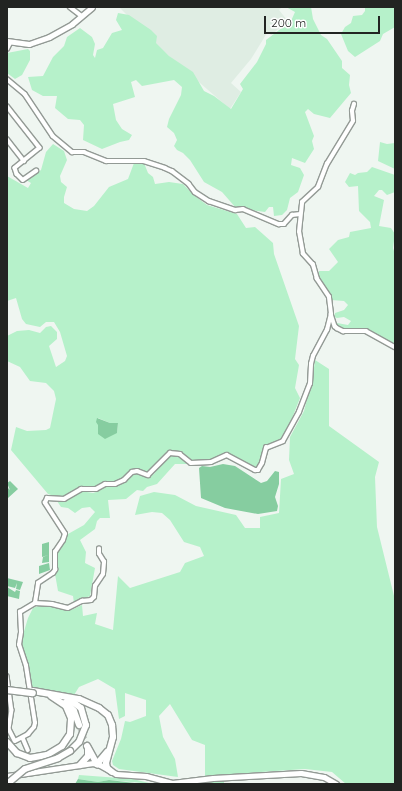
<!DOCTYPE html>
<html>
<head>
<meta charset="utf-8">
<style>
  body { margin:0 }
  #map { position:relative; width:402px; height:791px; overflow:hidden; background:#eff6f1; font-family:Quicksand,sans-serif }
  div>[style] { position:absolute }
  .built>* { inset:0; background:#dfede3 }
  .green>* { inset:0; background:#b6f1ca }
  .water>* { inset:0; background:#86cda0 }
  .highway-tunnel>* { height:6px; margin-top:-3px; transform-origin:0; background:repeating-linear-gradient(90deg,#c6ccc8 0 6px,transparent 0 9px) }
  .roads { filter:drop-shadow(1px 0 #939a95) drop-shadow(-1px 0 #939a95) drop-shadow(0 1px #939a95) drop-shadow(0 -1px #939a95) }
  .street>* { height:3.5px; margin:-1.75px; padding:0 1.75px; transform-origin:1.75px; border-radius:1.75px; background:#fff }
  .secondary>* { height:5px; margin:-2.5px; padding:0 2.5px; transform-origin:2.5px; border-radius:2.5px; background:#fff }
  .highway>* { height:6px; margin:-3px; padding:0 3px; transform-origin:3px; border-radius:3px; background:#fff }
  .bridges { filter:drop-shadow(1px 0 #939a95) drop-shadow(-1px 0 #939a95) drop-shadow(0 1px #939a95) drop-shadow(0 -1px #939a95) }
  .highway-bridge>* { height:6px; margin:-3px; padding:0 3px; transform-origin:3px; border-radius:3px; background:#fff }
  span { translate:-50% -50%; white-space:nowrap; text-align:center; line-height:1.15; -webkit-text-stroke:4px #fff; paint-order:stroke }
  .frame { position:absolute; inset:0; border:8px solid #222422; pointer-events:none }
  .scale { position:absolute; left:264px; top:16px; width:116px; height:18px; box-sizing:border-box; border:2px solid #222422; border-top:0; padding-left:5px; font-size:12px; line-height:14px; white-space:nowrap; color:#222422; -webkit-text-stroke:3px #fff; paint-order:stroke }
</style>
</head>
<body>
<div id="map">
  <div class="built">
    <i style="clip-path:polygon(119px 7px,282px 7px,279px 10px,287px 20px,272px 35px,267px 33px,251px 59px,231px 83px,241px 92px,230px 109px,163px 51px)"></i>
  </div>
  <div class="green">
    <i style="clip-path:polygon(286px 7px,311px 7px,313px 19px,321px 35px,327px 39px,342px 61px,342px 68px,350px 75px,349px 85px,351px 93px,330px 118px,314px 114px,308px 109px,305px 112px,314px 136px,312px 141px,314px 149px,305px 163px,292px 158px,291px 165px,300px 168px,304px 175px,298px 192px,290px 198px,287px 210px,282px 215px,274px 216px,273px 207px,269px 207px,265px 212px,236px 208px,222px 192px,204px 182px,190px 160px,183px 153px,177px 150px,174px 146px,177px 140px,174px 133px,167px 127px,169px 119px,181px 95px,182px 87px,174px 80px,142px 86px,136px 80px,131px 82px,135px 97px,113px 104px,116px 120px,122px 129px,132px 135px,129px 140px,120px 142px,102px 149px,83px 140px,84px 125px,80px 120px,68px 119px,55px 108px,57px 96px,43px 96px,32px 90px,28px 77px,43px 76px,53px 57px,64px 46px,67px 37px,80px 28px,92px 37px,95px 44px,93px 55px,95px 58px,97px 50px,103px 48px,112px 33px,122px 30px,116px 20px,118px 13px,129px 15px,151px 30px,157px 36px,156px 43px,169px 56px,193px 72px,204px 91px,214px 96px,231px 109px,243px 89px,240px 84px,257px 62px,266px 44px,266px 40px,291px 21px,295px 12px)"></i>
    <i style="clip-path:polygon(365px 7px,395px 7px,395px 27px,383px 34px,380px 41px,355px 57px,348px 51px,341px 34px,345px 27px,351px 23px,353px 16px,362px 15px,365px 11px)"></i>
    <i style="clip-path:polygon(28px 49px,30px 51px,30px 60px,22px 75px,15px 79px,7px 73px,7px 53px)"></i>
    <i style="clip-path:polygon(380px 142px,387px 144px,395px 143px,395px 169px,378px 161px)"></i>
    <i style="clip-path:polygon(evenodd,53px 144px,64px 151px,67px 160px,60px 176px,61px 182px,67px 187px,64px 197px,64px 203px,74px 209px,87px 211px,94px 206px,109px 187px,128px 179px,134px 163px,144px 163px,148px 173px,153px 177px,155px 184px,169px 182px,183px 184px,195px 196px,207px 205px,237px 214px,246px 228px,255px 227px,273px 243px,274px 254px,299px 326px,295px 359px,299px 365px,295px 388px,300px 398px,291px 421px,282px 439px,266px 446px,261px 454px,262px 458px,258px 469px,253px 469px,228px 453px,210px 461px,191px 462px,184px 455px,170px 451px,160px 459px,153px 469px,147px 473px,134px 469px,118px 481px,106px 482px,95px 488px,84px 486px,63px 496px,54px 496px,48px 494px,11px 450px,16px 427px,27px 431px,46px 430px,50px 428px,56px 399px,54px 391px,46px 383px,30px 381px,20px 367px,7px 361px,7px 336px,17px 331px,29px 330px,40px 333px,46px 327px,51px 326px,57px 332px,57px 339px,49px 346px,56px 367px,65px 361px,67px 356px,60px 332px,54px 322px,46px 322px,40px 327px,26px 324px,22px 319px,16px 298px,7px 301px,7px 176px,28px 188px,31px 183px,26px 180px,41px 170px,46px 152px,53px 144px,98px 418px,110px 423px,118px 423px,117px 433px,98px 434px,98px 418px)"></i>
    <i style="clip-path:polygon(372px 167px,395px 175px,395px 192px,387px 195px,382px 190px,379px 190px,374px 196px,384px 200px,379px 226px,391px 228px,395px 234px,393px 248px,395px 254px,395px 346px,363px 329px,346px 330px,337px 327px,337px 323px,348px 325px,351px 321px,344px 317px,337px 318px,334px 317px,335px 313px,344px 310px,348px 305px,344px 301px,331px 300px,318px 277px,319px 271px,329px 271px,338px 262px,329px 249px,338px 240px,349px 237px,350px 232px,371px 228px,370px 222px,359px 211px,358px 186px,349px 187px,345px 182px,350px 173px,355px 175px,358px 173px,367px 172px)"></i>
    <i style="clip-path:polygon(315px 360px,329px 369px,329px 426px,379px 462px,375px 477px,377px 527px,395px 600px,395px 784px,346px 784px,332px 772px,305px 769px,205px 776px,205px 745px,192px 740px,170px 704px,159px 716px,163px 737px,175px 759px,178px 777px,119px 769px,113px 765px,112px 761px,121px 739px,125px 721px,130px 722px,146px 716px,146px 700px,125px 693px,125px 716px,119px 719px,115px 689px,98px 679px,79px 687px,74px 695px,33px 689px,22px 646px,22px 638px,28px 618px,33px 608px,41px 605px,71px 610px,82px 605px,83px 616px,97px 613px,95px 624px,113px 630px,118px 576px,130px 588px,180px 572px,185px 563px,204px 556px,200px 547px,184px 542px,170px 520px,162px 513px,152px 512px,135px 515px,140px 496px,154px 492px,175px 495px,196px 506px,236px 515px,245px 528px,260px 528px,260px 517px,279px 513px,281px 479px,294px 474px,289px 460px,290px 437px,304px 411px,313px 375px)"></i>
    <i style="clip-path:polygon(172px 454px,178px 454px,188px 464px,175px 464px,157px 484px,147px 487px,143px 491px,137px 490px,126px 499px,108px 500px,110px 518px,100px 518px,97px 521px,95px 529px,80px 540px,86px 552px,85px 563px,95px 568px,90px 596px,74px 603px,73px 596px,58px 591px,55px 574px,58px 570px,56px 554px,58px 550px,65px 541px,68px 534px,84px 525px,95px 512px,90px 507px,82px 508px,75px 513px,68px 508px,61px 507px,57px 501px,63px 501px,81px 491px,93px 493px,99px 491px,103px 485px,113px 486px,120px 484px,136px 472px,149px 477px,154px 474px,166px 458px)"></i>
    <i style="clip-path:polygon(79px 775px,133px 779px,153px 784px,109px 780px,98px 782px,78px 779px)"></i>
    <i style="clip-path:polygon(224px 781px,224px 784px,191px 784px,201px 782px)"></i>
  </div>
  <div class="water">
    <i style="clip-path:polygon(97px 418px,110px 423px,118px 423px,117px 433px,105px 439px,98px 434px,98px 425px,96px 422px)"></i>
    <i style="clip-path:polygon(223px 464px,235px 466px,261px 483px,267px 481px,275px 471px,279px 472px,279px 484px,275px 497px,278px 506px,277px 511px,258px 514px,225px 508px,201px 498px,199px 468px,202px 466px,210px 467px)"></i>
    <i style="clip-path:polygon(10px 481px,18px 489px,8px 498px,7px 487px,10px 490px,7px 483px)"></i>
    <i style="clip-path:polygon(49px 542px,49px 562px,42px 563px,43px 557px,48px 555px,42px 557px,42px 544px)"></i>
    <i style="clip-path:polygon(49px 563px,50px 570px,39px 574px,39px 566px)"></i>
    <i style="clip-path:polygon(7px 578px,23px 582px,20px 590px,16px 589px,17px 583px,15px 588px,7px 586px)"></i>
    <i style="clip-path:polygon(7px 587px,15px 592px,16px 590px,20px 591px,19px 599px,7px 596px)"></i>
    <i style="clip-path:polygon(78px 779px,98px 782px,109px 780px,143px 784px,75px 784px)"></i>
  </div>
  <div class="highway-tunnel">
    <i style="left:79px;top:725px;width:22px;rotate:69deg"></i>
  </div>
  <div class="roads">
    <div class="street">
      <i style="left:70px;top:7px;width:15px;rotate:37deg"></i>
      <i style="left:7px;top:49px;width:7px;rotate:-63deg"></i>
      <i style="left:7px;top:79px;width:23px;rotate:40deg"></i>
      <i style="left:25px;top:94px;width:50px;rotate:56.3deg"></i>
      <i style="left:53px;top:136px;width:25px;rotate:40deg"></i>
      <i style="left:72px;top:152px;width:12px"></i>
      <i style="left:84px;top:152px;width:24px;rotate:22deg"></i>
      <i style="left:106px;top:161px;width:38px"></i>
      <i style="left:144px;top:161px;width:22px;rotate:18deg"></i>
      <i style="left:165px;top:168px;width:8px;rotate:23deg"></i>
      <i style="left:172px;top:171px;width:21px;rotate:37deg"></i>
      <i style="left:189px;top:184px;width:10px;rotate:53deg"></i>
      <i style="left:195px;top:192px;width:17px;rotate:33deg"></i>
      <i style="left:209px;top:201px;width:28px;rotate:19deg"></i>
      <i style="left:235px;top:210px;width:8px;rotate:-7deg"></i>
      <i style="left:243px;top:209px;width:39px;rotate:23deg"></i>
      <i style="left:279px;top:224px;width:5px"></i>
      <i style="left:284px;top:224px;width:12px;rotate:-48deg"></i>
      <i style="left:292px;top:215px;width:8px;rotate:-7deg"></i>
      <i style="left:7px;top:106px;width:53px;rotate:51.8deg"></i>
      <i style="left:40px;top:148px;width:32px;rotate:141deg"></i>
      <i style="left:15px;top:168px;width:6px;rotate:72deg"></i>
      <i style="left:17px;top:174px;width:8px;rotate:45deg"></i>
      <i style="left:23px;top:180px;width:16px;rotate:-35deg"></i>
      <i style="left:7px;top:139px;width:28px;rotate:52deg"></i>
      <i style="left:331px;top:314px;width:13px;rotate:72deg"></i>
      <i style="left:335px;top:326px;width:3px;rotate:45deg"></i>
      <i style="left:337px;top:328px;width:7px;rotate:27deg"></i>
      <i style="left:343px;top:331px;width:23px"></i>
      <i style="left:366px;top:331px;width:33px;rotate:29deg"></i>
      <i style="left:35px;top:603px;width:20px;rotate:-81deg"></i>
      <i style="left:38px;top:583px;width:18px;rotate:-34deg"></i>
      <i style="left:53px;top:573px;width:4px;rotate:-56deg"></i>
      <i style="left:55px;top:570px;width:18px;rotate:-90deg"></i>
      <i style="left:55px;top:552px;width:14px;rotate:-56deg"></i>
      <i style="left:63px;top:540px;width:6px;rotate:-72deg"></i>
      <i style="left:65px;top:534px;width:37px;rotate:-123deg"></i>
      <i style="left:45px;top:503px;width:5px;rotate:-68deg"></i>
      <i style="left:47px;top:498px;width:17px;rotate:3deg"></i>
      <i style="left:64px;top:499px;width:20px;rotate:-30deg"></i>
      <i style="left:81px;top:489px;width:15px"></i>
      <i style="left:96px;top:489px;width:10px;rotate:-29deg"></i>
      <i style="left:105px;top:484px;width:10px"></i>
      <i style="left:115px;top:484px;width:10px;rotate:-24deg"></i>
      <i style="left:124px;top:480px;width:11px;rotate:-45deg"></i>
      <i style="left:132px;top:472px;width:5px;rotate:-11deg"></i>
      <i style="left:137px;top:471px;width:12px;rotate:20deg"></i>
      <i style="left:148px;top:475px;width:31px;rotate:-45deg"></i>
      <i style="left:170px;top:453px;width:10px;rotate:6deg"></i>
      <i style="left:180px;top:454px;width:14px;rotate:39deg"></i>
      <i style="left:191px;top:463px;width:20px;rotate:-3deg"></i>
      <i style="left:211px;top:462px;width:17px;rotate:-24deg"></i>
      <i style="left:227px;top:455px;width:32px;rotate:28deg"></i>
      <i style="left:255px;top:470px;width:3px"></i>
      <i style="left:258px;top:470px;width:8px;rotate:-60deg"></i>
      <i style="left:262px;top:463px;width:16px;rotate:-75deg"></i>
      <i style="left:266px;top:448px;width:18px;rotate:-22deg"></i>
      <i style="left:283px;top:441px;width:33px;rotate:-61deg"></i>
      <i style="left:299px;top:412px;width:30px;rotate:-69deg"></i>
      <i style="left:310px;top:384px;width:20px;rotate:-87deg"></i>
      <i style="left:311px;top:364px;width:8px;rotate:-76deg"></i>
      <i style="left:313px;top:356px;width:30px;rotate:-62deg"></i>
      <i style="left:327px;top:330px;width:16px;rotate:-76deg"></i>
      <i style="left:331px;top:314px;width:17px;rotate:-97deg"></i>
      <i style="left:329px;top:297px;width:22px;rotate:-124deg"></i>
      <i style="left:317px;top:279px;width:15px;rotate:-106deg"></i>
      <i style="left:313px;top:265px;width:15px;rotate:-132deg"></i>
      <i style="left:303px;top:254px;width:22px;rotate:-100deg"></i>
      <i style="left:299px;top:232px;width:30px;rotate:-84deg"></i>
      <i style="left:302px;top:202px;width:22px;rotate:-43deg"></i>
      <i style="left:318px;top:187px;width:25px;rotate:-69deg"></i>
      <i style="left:327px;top:164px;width:50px;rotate:-58.8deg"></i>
      <i style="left:353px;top:121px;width:10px;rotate:-96deg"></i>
      <i style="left:352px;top:111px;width:7px;rotate:-74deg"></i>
      <i style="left:7px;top:676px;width:34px;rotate:82deg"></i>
      <i style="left:12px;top:710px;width:19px;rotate:99deg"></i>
      <i style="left:9px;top:729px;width:13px;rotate:63deg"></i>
      <i style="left:15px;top:741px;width:15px;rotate:-28deg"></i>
      <i style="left:28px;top:734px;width:9px;rotate:-49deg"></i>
      <i style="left:34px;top:727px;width:4px;rotate:-76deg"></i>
      <i style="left:35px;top:723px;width:58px;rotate:-99deg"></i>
      <i style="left:26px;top:666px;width:22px;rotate:-108deg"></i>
      <i style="left:19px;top:645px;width:13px;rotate:-81deg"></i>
      <i style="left:21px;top:632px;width:20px;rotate:-93deg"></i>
      <i style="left:20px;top:612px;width:17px;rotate:-31deg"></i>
      <i style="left:35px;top:603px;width:17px;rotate:3deg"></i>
      <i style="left:52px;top:604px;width:16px;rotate:14deg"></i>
      <i style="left:68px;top:608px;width:16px;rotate:-27deg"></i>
      <i style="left:82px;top:601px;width:9px;rotate:-6deg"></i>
      <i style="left:91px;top:600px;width:4px;rotate:-45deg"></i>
      <i style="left:94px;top:597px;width:11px;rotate:-85deg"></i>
      <i style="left:95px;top:586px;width:14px;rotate:-56deg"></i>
      <i style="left:103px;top:574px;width:12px;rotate:-85deg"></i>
      <i style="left:104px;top:562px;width:9px;rotate:-122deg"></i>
      <i style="left:99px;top:554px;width:5px;rotate:-90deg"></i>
      <i style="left:23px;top:738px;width:13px;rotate:67deg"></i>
    </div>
    <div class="secondary">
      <i style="left:7px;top:41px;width:22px;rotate:8deg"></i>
      <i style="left:29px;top:44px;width:21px;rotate:-19deg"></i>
      <i style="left:49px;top:37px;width:26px;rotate:-29deg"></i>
      <i style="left:72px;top:24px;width:26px;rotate:-40deg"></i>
      <i style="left:7px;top:776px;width:87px;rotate:-8.6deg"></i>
      <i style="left:93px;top:763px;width:7px;rotate:16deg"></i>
      <i style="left:100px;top:765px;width:18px;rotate:29deg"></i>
      <i style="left:116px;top:774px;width:30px;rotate:4deg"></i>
      <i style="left:146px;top:776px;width:27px;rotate:15deg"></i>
      <i style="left:172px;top:783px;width:41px;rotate:-7deg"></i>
      <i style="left:213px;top:778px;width:88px;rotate:-3.3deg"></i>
      <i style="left:301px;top:773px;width:23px;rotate:10deg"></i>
      <i style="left:324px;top:777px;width:14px;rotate:30deg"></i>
    </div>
    <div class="highway">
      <i style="left:33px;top:691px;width:47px;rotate:9.9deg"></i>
      <i style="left:79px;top:699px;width:22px;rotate:24deg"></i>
      <i style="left:99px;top:708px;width:11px;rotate:38deg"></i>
      <i style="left:108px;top:715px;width:11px;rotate:68deg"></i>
      <i style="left:112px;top:725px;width:12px;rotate:85deg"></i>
      <i style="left:113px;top:737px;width:27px;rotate:105deg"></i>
      <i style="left:106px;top:763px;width:5px;rotate:79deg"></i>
      <i style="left:107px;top:768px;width:6px;rotate:39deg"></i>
      <i style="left:69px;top:699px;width:15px;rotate:37deg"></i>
      <i style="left:81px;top:708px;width:18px;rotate:74deg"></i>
      <i style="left:86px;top:725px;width:18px;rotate:112deg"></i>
      <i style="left:79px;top:742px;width:13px;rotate:135deg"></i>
      <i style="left:66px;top:702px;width:12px;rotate:48deg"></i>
      <i style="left:74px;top:711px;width:15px;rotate:70deg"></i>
      <i style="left:7px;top:742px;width:15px;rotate:48deg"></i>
      <i style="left:17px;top:753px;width:14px;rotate:21deg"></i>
      <i style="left:30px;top:758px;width:17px;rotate:-10deg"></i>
      <i style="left:47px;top:755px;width:17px;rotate:-31deg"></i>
      <i style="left:62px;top:746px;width:14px;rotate:-56deg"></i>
      <i style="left:70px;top:734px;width:16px;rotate:-86deg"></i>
      <i style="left:71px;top:718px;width:13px;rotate:-113deg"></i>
      <i style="left:66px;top:706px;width:18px;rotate:-146deg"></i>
      <i style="left:87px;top:746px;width:21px;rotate:61deg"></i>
      <i style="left:97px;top:764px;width:16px;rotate:-50deg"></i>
      <i style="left:80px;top:765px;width:12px;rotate:-48deg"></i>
      <i style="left:88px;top:756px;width:7px;rotate:-90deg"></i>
    </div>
  </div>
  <div class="bridges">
    <div class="highway-bridge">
      <i style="left:7px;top:690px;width:26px;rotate:7deg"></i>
      <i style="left:7px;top:784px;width:23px;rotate:-40deg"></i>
      <i style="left:25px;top:769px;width:35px;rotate:-18deg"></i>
      <i style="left:58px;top:758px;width:14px;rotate:-30deg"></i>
    </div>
  </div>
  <div class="frame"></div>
  <div class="scale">200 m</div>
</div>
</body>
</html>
